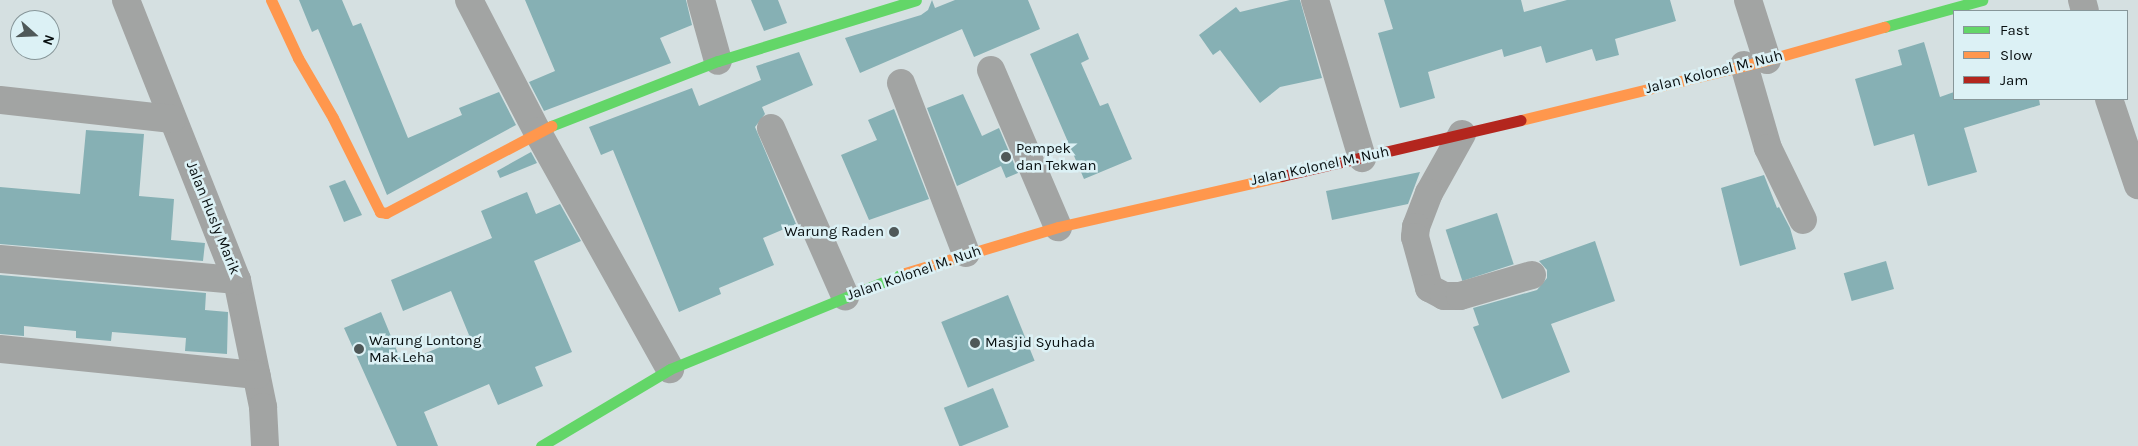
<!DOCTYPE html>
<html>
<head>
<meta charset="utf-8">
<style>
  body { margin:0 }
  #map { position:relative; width:2138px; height:446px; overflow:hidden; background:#d5e0e1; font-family:Karla,sans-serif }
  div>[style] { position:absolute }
  .building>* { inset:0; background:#86b0b4; transform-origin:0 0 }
  .street>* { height:28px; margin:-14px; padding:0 14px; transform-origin:14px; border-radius:14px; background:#a2a4a3 }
  .fast>* { height:11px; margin:-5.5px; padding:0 5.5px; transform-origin:5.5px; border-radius:5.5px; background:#63d668 }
  .slow>* { height:11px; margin:-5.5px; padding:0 5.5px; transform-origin:5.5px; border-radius:5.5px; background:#ff974d }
  .jam>* { height:11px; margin:-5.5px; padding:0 5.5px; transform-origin:5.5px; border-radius:5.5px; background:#b3261e }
  .dots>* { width:14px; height:14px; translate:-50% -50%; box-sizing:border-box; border:2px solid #dcf1f5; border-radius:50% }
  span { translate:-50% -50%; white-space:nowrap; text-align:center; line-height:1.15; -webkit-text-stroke:5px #dcf1f5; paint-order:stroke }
  .street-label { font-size:15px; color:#070e0f }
  .poi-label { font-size:15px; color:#070e0f }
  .left { translate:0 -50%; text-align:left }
  .right { translate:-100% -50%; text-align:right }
  .legend { position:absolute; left:1953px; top:10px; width:175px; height:90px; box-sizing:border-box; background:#dcf1f5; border:1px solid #879699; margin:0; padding:6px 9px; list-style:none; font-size:15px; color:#070e0f }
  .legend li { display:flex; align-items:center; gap:10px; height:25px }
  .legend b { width:25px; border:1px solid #879699 }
  .north { position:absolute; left:10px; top:10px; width:50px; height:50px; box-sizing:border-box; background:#dcf1f5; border:1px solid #879699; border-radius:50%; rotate:110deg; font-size:14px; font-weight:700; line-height:20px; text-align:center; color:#070e0f }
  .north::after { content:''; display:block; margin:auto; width:18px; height:22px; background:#4f5858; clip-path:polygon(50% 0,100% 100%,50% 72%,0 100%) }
</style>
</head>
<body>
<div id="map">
  <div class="building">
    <i style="clip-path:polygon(299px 0,342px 0,353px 26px,361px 23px,408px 138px,462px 115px,459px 108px,499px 92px,516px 125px,387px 195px,318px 29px,312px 32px)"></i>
    <i style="clip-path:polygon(525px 0,686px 0,692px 25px,660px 38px,671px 63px,544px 111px,529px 82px,555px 71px)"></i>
    <i style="clip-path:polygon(751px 0,778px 0,787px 23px,764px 31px)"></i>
    <i style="clip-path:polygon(932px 0,935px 8px,955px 0,1028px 0,1040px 29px,974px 57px,962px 29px,860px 73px,845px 38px,921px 15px,928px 10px)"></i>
    <i style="clip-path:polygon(1290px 0,1300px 0,1322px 78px,1280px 87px,1260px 103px,1220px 50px,1213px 55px,1199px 35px,1236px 7px,1240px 12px)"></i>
    <i style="clip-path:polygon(1384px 0,1521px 0,1524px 12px,1567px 0,1670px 0,1676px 21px,1615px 39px,1619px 55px,1596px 61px,1592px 49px,1546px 63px,1541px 46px,1504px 57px,1502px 49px,1428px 72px,1435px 98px,1400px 108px,1378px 33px,1393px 29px)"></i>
    <i style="clip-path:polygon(1078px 33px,1089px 59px,1081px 63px,1100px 106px,1108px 103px,1132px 159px,1084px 179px,1030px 54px)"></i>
    <i style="clip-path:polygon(1924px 42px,1940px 97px,1954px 92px,1954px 99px,2039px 99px,2040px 105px,1964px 128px,1977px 172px,1928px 186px,1914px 134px,1874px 146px,1855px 79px,1902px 65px,1898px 50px)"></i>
    <i style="clip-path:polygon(799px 52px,813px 85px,762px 107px,765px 114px,755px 127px,796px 224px,763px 238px,774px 265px,719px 288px,721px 294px,679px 312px,613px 150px,601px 155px,589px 127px,692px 88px,699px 106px,761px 80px,756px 66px)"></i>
    <i style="clip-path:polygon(963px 94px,982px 136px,999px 128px,1018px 173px,1006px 178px,1001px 166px,957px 186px,927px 108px)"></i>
    <i style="clip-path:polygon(894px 109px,929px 199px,869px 220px,841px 155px,877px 140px,868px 120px)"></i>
    <i style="clip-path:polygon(86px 130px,144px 134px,139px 196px,174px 199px,171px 240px,205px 243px,203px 261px,0 244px,0 187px,80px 194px)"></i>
    <i style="clip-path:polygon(531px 152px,537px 163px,500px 178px,497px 171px)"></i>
    <i style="clip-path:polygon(1420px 172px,1408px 204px,1332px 220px,1326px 191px)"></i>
    <i style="clip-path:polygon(1764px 175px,1777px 208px,1779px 207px,1790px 228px,1796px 249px,1740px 266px,1721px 188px)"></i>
    <i style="clip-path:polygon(345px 180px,362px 215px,344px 222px,329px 186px)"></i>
    <i style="clip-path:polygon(527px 192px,536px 214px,560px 204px,581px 241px,534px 261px,572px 352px,535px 367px,543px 386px,498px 405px,489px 384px,424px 412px,438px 446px,397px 446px,344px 328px,381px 312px,402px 363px,469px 335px,451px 291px,403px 311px,391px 280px,492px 238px,481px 211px)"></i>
    <i style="left:1497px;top:213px;width:54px;height:54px;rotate:72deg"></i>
    <i style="clip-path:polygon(1595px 241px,1615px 301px,1551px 324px,1570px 372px,1502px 399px,1473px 327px,1479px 325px,1473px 308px,1537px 290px,1547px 278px,1547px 270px,1539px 261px)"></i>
    <i style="left:1886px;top:261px;width:29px;height:44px;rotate:74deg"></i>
    <i style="clip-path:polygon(0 275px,206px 293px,205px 310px,228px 312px,227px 354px,185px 351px,186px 338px,112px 332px,111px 341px,76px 338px,76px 331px,24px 326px,24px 336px,0 334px)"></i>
    <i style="left:1008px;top:295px;width:71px;height:72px;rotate:68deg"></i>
    <i style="left:993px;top:388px;width:42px;height:53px;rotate:68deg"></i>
  </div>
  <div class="street">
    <i style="left:126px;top:0;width:301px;rotate:68.4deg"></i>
    <i style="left:237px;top:280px;width:130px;rotate:78.4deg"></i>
    <i style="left:263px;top:407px;width:39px;rotate:87deg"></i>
    <i style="left:469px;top:0;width:148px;rotate:62.6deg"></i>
    <i style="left:537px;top:131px;width:273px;rotate:60.8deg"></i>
    <i style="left:701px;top:0;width:63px;rotate:74.4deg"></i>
    <i style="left:1315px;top:0;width:165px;rotate:73.4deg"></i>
    <i style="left:1748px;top:0;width:63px;rotate:72.4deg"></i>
    <i style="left:2082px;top:0;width:11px;rotate:75deg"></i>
    <i style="left:1744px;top:65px;width:86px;rotate:73.9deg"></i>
    <i style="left:1768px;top:148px;width:80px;rotate:64.1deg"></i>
    <i style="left:991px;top:70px;width:171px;rotate:66.9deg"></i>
    <i style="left:901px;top:83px;width:182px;rotate:69.1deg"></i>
    <i style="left:2109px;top:99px;width:91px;rotate:71.4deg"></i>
    <i style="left:0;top:100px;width:173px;rotate:6.3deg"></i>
    <i style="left:771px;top:128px;width:184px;rotate:66.2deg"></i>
    <i style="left:1462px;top:134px;width:68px;rotate:119.2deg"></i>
    <i style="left:1429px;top:193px;width:36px;rotate:111deg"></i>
    <i style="left:1416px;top:227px;width:10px;rotate:96deg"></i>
    <i style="left:1415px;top:237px;width:53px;rotate:74.6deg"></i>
    <i style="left:1429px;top:288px;width:17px;rotate:28deg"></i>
    <i style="left:1444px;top:296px;width:16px"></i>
    <i style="left:1460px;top:296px;width:75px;rotate:-16.3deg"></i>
    <i style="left:0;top:259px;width:238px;rotate:5.1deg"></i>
    <i style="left:0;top:349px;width:258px;rotate:5.8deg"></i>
  </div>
  <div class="fast">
    <i style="left:1884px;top:27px;width:102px;rotate:-15.4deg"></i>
    <i style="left:551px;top:126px;width:179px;rotate:-21.3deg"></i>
    <i style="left:718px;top:61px;width:207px;rotate:-17.1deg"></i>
    <i style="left:541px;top:446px;width:150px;rotate:-30.8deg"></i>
    <i style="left:670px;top:369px;width:254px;rotate:-22.2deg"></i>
  </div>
  <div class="slow">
    <i style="left:271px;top:0;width:64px;rotate:65deg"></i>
    <i style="left:298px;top:58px;width:69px;rotate:59.7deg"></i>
    <i style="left:333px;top:118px;width:105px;rotate:63.4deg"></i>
    <i style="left:380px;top:212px;width:6px;rotate:9deg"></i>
    <i style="left:386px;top:213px;width:187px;rotate:-27.8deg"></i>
    <i style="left:1521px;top:120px;width:253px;rotate:-13.7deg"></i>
    <i style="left:1767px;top:60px;width:122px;rotate:-15.8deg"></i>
    <i style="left:905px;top:273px;width:160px;rotate:-16.7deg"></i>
    <i style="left:1058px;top:227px;width:230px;rotate:-12.8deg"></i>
  </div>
  <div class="jam">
    <i style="left:1282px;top:176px;width:245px;rotate:-13.2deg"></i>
  </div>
  <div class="dots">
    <i style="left:1006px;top:157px;background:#4f5858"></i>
    <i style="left:894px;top:232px;background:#4f5858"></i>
    <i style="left:975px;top:343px;background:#4f5858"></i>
    <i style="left:359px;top:349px;background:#4f5858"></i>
  </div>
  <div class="street-label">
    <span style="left:1714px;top:72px;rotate:-14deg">Jalan Kolonel M. Nuh</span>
    <span style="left:1320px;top:166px;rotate:-12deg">Jalan Kolonel M. Nuh</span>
    <span style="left:213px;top:218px;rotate:68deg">Jalan Husly Marik</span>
    <span style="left:914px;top:273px;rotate:-19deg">Jalan Kolonel M. Nuh</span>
  </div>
  <div class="poi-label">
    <span class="left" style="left:1016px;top:157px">Pempek<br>dan Tekwan</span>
    <span class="right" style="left:884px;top:232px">Warung Raden</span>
    <span class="left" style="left:369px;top:349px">Warung Lontong<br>Mak Leha</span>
    <span class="left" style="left:985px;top:343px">Masjid Syuhada</span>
  </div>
  <ul class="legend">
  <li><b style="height:6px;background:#63d668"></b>Fast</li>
  <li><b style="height:6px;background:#ff974d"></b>Slow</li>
  <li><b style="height:6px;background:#b3261e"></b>Jam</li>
  </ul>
  <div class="north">N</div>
</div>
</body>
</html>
